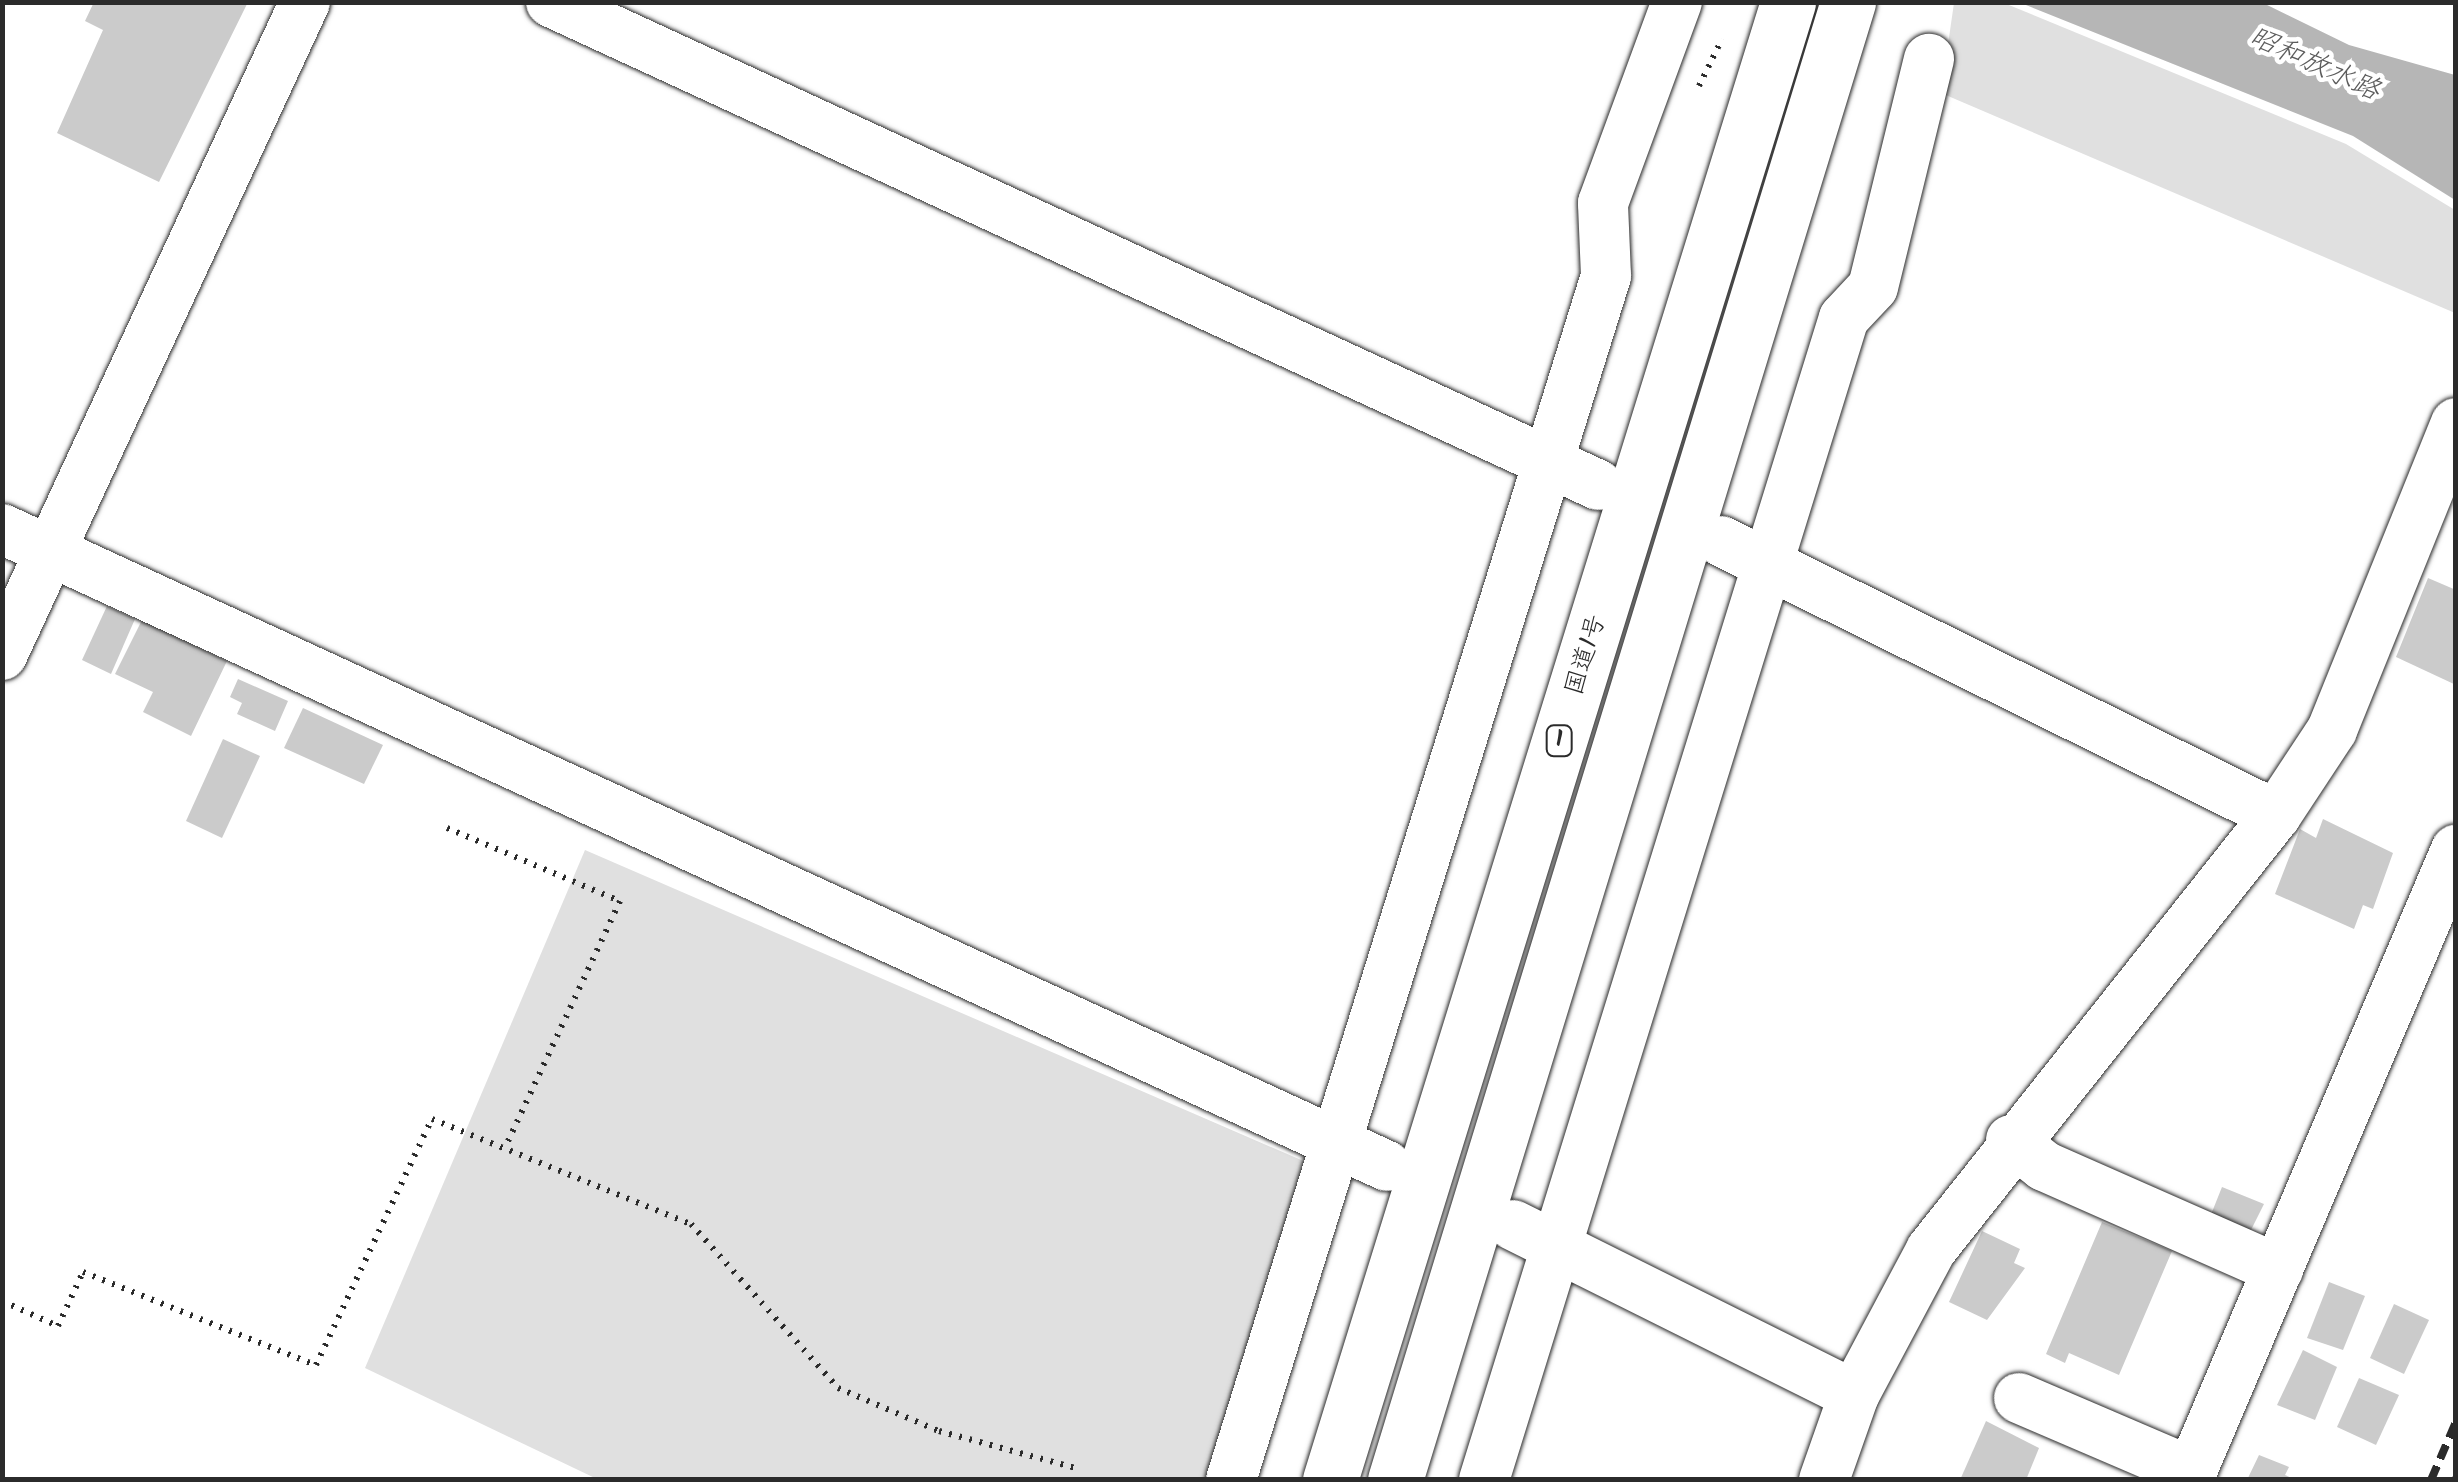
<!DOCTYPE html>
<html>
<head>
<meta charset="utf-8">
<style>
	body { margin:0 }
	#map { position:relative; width:2458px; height:1482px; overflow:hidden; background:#fff; font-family:Kalam,"Klee One",sans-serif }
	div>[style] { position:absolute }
	.green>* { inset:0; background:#e0e0e0 }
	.water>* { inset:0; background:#b6b6b6 }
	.building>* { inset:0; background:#cbcbcb }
	.path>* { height:6px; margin-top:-3px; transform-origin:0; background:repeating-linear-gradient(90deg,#2b2b2b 0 2.5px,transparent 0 10.5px) }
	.roads { filter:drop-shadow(0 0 2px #2b2b2b) drop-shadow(0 0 2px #2b2b2b) }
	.street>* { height:50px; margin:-25px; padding:0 25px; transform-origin:25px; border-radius:25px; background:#fff }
	.highway>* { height:55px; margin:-27.5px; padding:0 27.5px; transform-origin:27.5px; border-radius:27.5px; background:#fff }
	.rail>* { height:8px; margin-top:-4px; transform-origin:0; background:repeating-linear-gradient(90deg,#2b2b2b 0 15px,transparent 0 23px) }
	span { translate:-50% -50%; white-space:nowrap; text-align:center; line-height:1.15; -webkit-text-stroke:9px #fff; paint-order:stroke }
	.shield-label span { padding:2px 8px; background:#fff; border:2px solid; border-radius:8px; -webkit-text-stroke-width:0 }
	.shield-label { font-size:22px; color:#2b2b2b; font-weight:700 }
	.street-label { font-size:25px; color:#2b2b2b }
	.water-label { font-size:28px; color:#5c5c5c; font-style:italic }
	.frame { position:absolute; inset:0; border:5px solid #2b2b2b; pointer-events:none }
</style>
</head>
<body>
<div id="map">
	<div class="green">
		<i style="clip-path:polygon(1954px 3px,2004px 3px,2346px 144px,2455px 210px,2455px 313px,1941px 93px)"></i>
		<i style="clip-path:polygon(585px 850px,1308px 1163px,1213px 1479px,597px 1479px,365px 1368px)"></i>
	</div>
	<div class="water">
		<i style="clip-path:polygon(2021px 3px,2263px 3px,2349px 45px,2455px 75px,2455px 200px,2353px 136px)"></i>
	</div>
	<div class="building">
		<i style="clip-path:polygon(94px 2px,248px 2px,159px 182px,57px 133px,103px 30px,85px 21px)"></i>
		<i style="clip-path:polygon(2428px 578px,2456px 590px,2456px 685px,2396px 657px)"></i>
		<i style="clip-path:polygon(107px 606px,135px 619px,111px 674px,82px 660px)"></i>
		<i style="clip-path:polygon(142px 620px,227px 661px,191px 736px,143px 712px,153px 692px,115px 674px)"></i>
		<i style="clip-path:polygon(238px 679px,288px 701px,275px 731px,237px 714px,242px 703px,230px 697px)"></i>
		<i style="clip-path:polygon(303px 708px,383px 745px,364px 784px,284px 748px)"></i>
		<i style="clip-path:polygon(223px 739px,260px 756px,222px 838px,186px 821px)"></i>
		<i style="clip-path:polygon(2323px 819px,2393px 853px,2373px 909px,2363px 905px,2354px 929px,2275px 894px,2300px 829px,2316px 838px)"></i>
		<i style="clip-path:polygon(2222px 1187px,2264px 1204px,2250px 1232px,2210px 1217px)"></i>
		<i style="clip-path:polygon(2102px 1222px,2172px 1251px,2119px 1375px,2069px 1353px,2065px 1363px,2046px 1354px)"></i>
		<i style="clip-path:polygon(1982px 1231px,2020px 1249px,2014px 1263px,2025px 1268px,1987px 1320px,1949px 1302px)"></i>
		<i style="clip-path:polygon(2329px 1282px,2365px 1296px,2343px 1350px,2307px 1338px)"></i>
		<i style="clip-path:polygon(2394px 1304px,2429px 1320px,2404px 1374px,2370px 1358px)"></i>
		<i style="clip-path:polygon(2303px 1350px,2337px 1367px,2315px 1420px,2277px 1405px)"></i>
		<i style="clip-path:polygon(2359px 1378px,2399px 1395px,2376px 1445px,2337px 1427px)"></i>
		<i style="clip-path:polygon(1986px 1421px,2039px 1448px,2026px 1480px,1960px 1480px)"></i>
		<i style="clip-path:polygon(2259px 1455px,2289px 1467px,2285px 1475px,2296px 1480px,2247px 1480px)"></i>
	</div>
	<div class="path">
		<i style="left:1699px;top:86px;width:52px;rotate:-63.9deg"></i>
		<i style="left:447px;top:828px;width:188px;rotate:22.9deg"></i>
		<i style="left:620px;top:901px;width:272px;rotate:115deg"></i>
		<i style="left:2px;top:1301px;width:61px;rotate:24.1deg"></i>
		<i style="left:58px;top:1326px;width:60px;rotate:-65.2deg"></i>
		<i style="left:83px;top:1272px;width:251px;rotate:21.8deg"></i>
		<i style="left:316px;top:1365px;width:272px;rotate:-64.8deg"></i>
		<i style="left:432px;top:1119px;width:279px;rotate:22.1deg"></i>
		<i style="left:691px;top:1224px;width:220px;rotate:48.1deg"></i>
		<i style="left:838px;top:1388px;width:110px;rotate:23.1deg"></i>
		<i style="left:939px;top:1431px;width:141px;rotate:15.2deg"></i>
	</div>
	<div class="roads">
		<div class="street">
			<i style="left:551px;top:2px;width:1153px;rotate:24.76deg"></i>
			<i style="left:2px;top:529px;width:1524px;rotate:24.7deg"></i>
			<i style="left:1721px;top:541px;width:619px;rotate:26.28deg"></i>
			<i style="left:2px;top:655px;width:720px;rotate:-65.11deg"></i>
			<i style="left:2011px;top:1140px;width:42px;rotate:38.2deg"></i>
			<i style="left:2044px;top:1166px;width:256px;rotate:23.8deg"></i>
			<i style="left:1513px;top:1225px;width:381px;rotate:26.5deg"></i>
			<i style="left:2019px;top:1398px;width:188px;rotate:23.2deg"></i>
			<i style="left:1231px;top:1480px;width:1261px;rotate:-72.7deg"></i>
			<i style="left:1606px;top:276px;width:73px;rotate:-92.4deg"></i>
			<i style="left:1603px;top:203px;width:214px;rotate:-69.8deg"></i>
			<i style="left:1484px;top:1480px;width:1216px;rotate:-72.79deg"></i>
			<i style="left:1844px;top:318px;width:42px;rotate:-46.9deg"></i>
			<i style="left:1873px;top:287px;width:235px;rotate:-76.2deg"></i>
			<i style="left:1824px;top:1480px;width:90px;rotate:-70.6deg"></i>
			<i style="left:1854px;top:1395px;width:164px;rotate:-62deg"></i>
			<i style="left:1931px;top:1250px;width:555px;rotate:-51.58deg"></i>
			<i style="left:2276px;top:815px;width:102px;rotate:-56.6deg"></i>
			<i style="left:2332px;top:730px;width:331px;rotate:-68deg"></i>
			<i style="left:2188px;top:1480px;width:685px;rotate:-66.96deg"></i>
		</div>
		<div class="highway">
			<i style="left:1330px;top:1480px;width:1547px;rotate:-72.78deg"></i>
			<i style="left:1395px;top:1480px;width:1546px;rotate:-72.96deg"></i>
		</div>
	</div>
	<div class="rail">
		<i style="left:2431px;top:1480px;width:63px;rotate:-66.7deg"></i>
		<i style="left:2455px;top:1480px;width:2px;rotate:-63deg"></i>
	</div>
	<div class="shield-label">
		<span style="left:1559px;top:741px">1</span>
	</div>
	<div class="street-label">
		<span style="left:1586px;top:655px;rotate:-73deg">国道1号</span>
	</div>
	<div class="water-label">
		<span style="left:2314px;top:65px;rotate:24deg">昭和放水路</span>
	</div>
	<div class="frame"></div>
</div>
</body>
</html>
